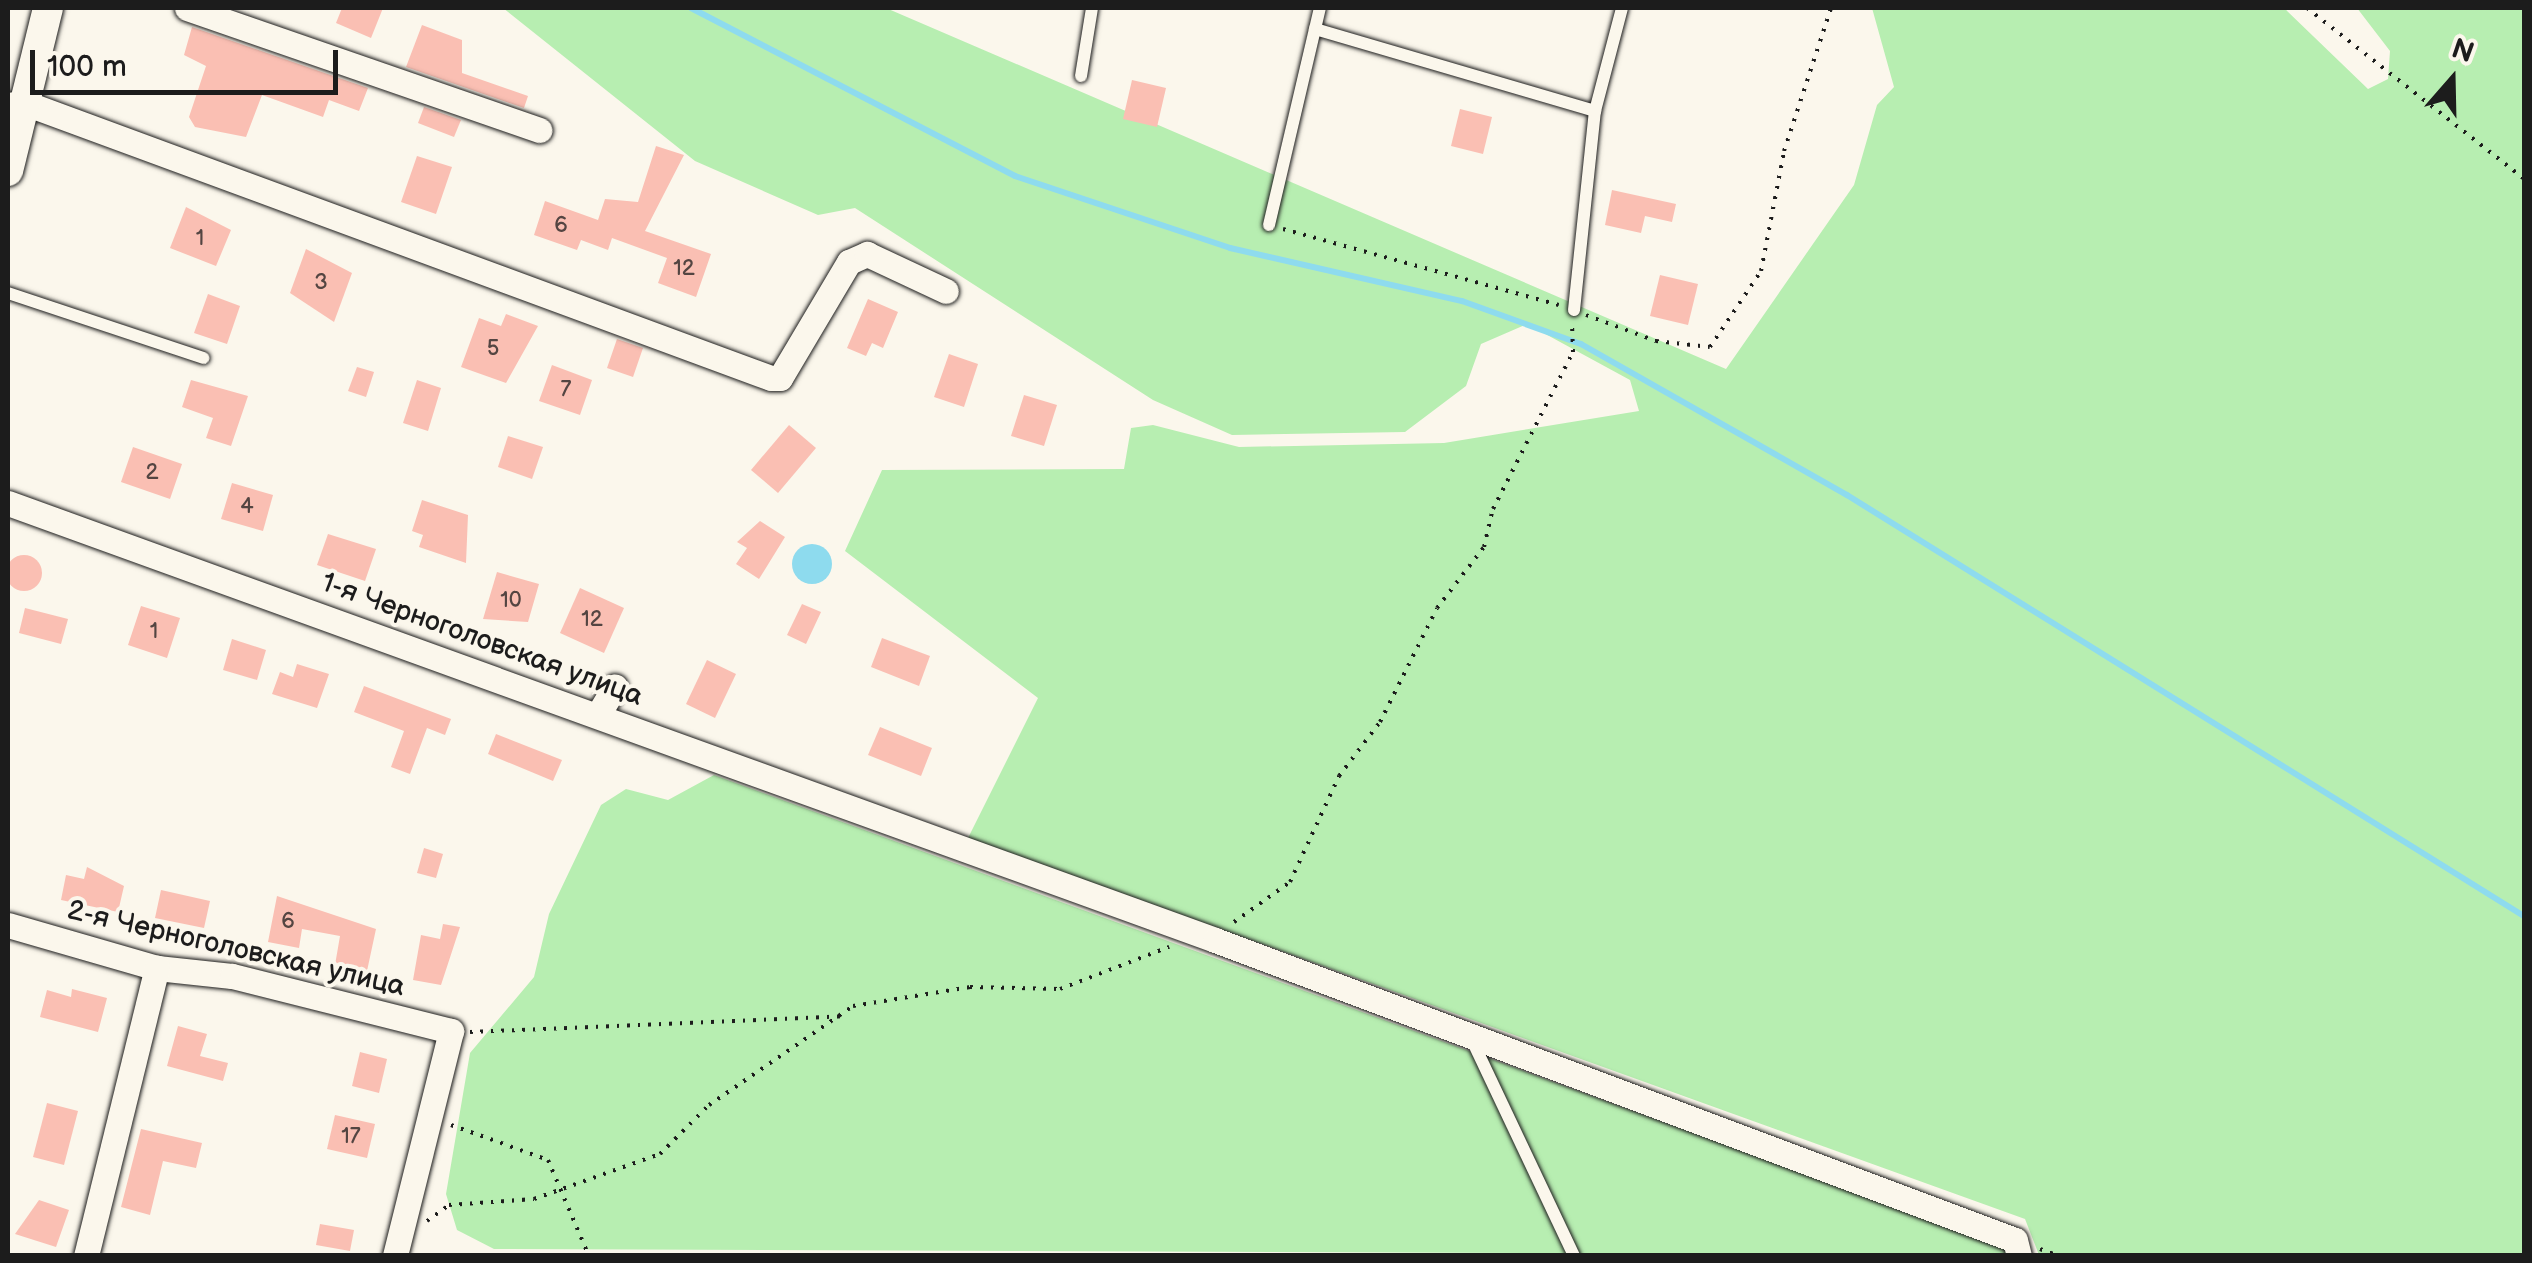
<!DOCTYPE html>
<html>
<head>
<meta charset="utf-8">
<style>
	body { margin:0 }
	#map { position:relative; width:2532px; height:1263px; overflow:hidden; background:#fbf7ec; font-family:"Balsamiq Sans",sans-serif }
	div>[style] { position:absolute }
	.green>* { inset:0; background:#b7eeb1 }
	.water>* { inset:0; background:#8edbee }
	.round { border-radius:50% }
	.stream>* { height:6px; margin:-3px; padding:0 3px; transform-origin:3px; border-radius:3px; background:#8edbee }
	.building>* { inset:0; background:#fabfb3 }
	.path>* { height:4px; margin-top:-2px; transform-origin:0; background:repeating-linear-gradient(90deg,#1c1c1c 0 2.5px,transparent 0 10.5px) }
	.roads { filter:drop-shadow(0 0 2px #1c1c1c) drop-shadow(0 0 2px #1c1c1c) }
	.service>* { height:12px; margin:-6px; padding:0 6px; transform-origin:6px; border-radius:6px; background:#fbf7ec }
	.minor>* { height:25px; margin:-12.5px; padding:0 12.5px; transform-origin:12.5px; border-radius:12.5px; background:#fbf7ec }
	.tertiary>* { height:30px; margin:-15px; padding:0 15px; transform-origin:15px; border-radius:15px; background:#fbf7ec }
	span { translate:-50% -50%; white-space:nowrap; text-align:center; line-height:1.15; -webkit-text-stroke:8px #fbf7ec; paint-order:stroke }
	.number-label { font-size:22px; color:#544542 }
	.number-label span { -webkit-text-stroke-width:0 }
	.street-label { font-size:28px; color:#1c1c1c }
	.frame { position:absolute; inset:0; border:10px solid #1c1c1c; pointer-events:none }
	.north { position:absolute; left:2402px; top:30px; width:100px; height:100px; -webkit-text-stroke:8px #fbf7ec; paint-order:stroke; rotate:20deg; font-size:28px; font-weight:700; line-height:40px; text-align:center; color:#1c1c1c }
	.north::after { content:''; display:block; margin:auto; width:35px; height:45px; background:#1c1c1c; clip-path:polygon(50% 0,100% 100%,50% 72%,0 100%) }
	.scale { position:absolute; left:30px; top:50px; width:308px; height:45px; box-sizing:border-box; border:5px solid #1c1c1c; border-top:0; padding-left:12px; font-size:30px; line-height:35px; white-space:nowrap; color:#1c1c1c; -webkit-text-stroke:8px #fbf7ec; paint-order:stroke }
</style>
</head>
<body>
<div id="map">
	<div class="green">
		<i style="clip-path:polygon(503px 8px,886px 8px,1726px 369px,1854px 185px,1877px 105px,1894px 87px,1872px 8px,2284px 8px,2368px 89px,2388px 79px,2390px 51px,2357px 8px,2524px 8px,2524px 1255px,2039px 1255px,2025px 1219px,968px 838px,1038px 698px,845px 551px,882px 470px,1124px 469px,1131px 428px,1153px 425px,1239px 447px,1444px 443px,1639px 411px,1630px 380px,1527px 324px,1481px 344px,1466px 386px,1405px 432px,1232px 435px,1153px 400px,855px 208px,818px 215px,695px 161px)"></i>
		<i style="clip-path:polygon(714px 775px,2005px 1247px,2007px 1255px,494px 1249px,457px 1230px,446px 1194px,470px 1053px,534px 977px,549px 914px,601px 805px,626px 789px,668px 800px)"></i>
	</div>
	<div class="water">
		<i class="round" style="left:792px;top:544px;width:40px;height:40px"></i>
	</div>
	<div class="stream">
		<i style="left:691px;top:8px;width:365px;rotate:27.4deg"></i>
		<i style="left:1015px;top:176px;width:227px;rotate:18.5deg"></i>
		<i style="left:1230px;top:248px;width:238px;rotate:12.9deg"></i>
		<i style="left:1462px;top:301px;width:127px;rotate:19.9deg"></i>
		<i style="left:1581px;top:344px;width:306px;rotate:29.6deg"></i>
		<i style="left:1847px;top:495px;width:797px;rotate:31.88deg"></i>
	</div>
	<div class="building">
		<i style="clip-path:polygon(342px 8px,383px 8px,371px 38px,336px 23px)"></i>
		<i style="clip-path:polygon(422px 25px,462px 40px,462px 73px,528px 96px,524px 108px,406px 67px)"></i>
		<i style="clip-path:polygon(192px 27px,368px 88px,359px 111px,329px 100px,323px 117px,262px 95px,246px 137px,195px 127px,189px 117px,206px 66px,184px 55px)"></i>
		<i style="clip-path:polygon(1132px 80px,1166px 88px,1157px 127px,1123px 119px)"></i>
		<i style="clip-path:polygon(424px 107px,461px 120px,454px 137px,418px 123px)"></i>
		<i style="clip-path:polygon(1460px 109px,1492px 117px,1483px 154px,1451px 146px)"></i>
		<i style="clip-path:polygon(656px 146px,684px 155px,645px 231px,711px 254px,696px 297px,658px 283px,667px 258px,612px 238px,608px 250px,581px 240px,577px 250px,534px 235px,545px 201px,598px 220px,605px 199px,638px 202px)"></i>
		<i style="clip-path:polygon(417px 156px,452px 167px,436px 214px,401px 202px)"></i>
		<i style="clip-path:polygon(1612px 190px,1676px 204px,1672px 222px,1645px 216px,1641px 233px,1605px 225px)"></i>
		<i style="clip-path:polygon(186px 207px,231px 230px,216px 266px,170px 248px)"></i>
		<i style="clip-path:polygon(306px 249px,352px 273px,334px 322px,290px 293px)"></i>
		<i style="clip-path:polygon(1660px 275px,1698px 284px,1688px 325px,1650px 316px)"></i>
		<i style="clip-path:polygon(208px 294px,240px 306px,227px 344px,194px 333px)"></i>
		<i style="clip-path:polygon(868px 299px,898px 312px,883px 348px,872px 343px,866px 356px,847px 348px)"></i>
		<i style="clip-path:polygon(506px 314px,538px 326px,506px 383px,461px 367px,479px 318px,501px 326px)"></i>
		<i style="clip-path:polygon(617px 339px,643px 348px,633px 377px,607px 368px)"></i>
		<i style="clip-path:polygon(949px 354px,978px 364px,964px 407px,934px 397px)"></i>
		<i style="clip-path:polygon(552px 365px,592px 380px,580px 415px,539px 401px)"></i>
		<i style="clip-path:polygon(357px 367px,374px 372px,366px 397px,348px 391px)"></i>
		<i style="clip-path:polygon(191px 380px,248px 396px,231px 446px,206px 438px,213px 418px,182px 407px)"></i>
		<i style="clip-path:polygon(417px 380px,441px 388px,428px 431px,403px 423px)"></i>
		<i style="clip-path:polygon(1024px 395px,1057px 405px,1044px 446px,1011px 436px)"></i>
		<i style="clip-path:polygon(789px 425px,816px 448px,778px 493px,751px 470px)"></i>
		<i style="clip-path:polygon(508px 436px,543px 447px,532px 479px,498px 467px)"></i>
		<i style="clip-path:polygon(133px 447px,182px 464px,170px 499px,121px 482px)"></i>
		<i style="clip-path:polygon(232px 483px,273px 495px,263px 531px,221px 519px)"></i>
		<i style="clip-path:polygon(422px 500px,468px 515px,466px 563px,419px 547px,423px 535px,412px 531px)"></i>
		<i style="clip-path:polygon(760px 521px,785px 537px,759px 579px,736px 564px,747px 548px,737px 542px)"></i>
		<i style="clip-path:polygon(328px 534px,376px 549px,365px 581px,317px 565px)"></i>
		<i class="round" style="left:6px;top:555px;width:36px;height:36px"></i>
		<i style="clip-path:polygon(497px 572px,539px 584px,528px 622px,483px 619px)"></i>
		<i style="clip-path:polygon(580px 588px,624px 608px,604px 653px,560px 633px)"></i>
		<i style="clip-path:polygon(802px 604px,821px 612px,806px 644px,787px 635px)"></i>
		<i style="clip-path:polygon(141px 606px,180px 618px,167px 658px,128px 645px)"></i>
		<i style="clip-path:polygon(25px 608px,68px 619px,61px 644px,19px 633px)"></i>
		<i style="clip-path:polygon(882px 638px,930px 656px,919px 686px,871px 667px)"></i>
		<i style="clip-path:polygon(232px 639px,266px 650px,257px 680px,223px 670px)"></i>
		<i style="clip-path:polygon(707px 660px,736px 674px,715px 718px,686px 704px)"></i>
		<i style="clip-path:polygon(297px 664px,329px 674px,317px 708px,272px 694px,280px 672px,293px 677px)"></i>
		<i style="clip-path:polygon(364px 686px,451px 719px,445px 735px,427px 728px,410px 774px,391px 767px,404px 731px,354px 712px)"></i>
		<i style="clip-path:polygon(880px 727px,932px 748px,921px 776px,868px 755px)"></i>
		<i style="clip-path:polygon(496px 734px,562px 760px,553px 781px,488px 754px)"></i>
		<i style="clip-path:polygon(424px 848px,443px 854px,436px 878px,417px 873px)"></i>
		<i style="clip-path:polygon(87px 867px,124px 886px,118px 912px,61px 900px,66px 875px,84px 879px)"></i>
		<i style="clip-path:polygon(161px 890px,210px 901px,204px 928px,155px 918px)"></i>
		<i style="clip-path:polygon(277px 896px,376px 929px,367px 971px,335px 965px,340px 936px,302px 929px,299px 948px,268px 942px)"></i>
		<i style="clip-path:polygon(443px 924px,460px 927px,441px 985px,413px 980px,421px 935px,440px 939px)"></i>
		<i style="clip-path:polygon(72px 989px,107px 998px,98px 1032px,40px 1017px,47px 990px,71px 997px)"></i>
		<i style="clip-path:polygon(178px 1026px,207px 1034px,200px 1056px,228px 1063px,223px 1081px,167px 1066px)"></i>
		<i style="clip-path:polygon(360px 1052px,387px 1059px,379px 1093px,352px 1086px)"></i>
		<i style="clip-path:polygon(47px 1103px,78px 1111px,64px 1165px,33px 1157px)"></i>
		<i style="clip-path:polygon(335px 1115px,375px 1124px,367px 1158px,327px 1149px)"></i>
		<i style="clip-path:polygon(141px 1129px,202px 1143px,196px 1168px,163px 1161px,150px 1215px,121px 1207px)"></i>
		<i style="clip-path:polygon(39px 1200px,69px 1210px,56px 1247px,15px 1234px)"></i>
		<i style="clip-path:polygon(320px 1224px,354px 1230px,350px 1251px,316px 1245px)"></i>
	</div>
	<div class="path">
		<i style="left:2307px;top:8px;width:276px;rotate:38.2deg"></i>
		<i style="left:1283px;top:229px;width:286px;rotate:15.4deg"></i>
		<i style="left:1586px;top:315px;width:75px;rotate:20.4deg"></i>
		<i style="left:1656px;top:341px;width:54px;rotate:6.3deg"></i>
		<i style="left:1710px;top:347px;width:92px;rotate:-56.1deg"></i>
		<i style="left:1761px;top:271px;width:122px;rotate:-79.1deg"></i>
		<i style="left:1784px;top:151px;width:151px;rotate:-71.8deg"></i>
		<i style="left:1234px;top:922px;width:69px;rotate:-35.5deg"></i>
		<i style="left:1290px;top:882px;width:117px;rotate:-65.2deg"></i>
		<i style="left:1339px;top:776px;width:68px;rotate:-52.8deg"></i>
		<i style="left:1380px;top:722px;width:127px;rotate:-63.4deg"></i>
		<i style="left:1437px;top:608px;width:77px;rotate:-52.4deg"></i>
		<i style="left:1484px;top:547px;width:39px;rotate:-77deg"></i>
		<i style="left:1493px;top:509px;width:176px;rotate:-63deg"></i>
		<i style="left:1573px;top:352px;width:28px;rotate:-92deg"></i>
		<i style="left:470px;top:1032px;width:374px;rotate:-2.4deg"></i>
		<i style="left:451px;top:1125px;width:103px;rotate:19.8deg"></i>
		<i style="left:548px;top:1160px;width:104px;rotate:66.9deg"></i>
		<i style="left:427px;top:1221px;width:27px;rotate:-36deg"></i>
		<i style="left:449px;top:1205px;width:85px;rotate:-4deg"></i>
		<i style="left:534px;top:1199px;width:134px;rotate:-19.7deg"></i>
		<i style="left:660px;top:1154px;width:69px;rotate:-45deg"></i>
		<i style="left:709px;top:1105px;width:175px;rotate:-34.5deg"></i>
		<i style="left:853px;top:1006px;width:119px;rotate:-9.2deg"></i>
		<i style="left:970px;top:987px;width:90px;rotate:1.3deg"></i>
		<i style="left:1060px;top:989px;width:117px;rotate:-21.1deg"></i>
		<i style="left:2040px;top:1249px;width:20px;rotate:20deg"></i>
	</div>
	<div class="roads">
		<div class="service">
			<i style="left:1315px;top:29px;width:292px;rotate:16.3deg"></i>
			<i style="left:1081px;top:76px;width:69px;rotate:-80.8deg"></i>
			<i style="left:1269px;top:225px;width:223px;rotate:-76.8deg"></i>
			<i style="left:8px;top:293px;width:206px;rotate:18.4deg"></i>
			<i style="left:1574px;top:310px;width:200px;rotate:-84deg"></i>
			<i style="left:1595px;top:111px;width:106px;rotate:-75.3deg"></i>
			<i style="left:1472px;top:1040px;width:239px;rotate:64.7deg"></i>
		</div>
		<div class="minor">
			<i style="left:187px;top:8px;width:373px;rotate:19.1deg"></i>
			<i style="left:8px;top:105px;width:17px;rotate:-7deg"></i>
			<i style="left:25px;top:103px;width:795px;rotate:20.24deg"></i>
			<i style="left:771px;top:378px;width:9px"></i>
			<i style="left:780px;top:378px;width:135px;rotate:-59.3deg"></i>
			<i style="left:849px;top:262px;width:20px;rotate:-24deg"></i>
			<i style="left:867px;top:254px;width:87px;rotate:25.1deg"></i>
			<i style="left:8px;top:503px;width:1284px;rotate:19.9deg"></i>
			<i style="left:1215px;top:940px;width:854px;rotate:20.56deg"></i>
			<i style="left:2015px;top:1240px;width:16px;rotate:76deg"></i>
			<i style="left:599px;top:713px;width:31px;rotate:-59deg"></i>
			<i style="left:8px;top:925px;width:155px;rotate:16.1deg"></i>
			<i style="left:157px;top:968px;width:75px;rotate:6.1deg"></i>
			<i style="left:232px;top:976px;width:226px;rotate:14.1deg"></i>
			<i style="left:451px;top:1031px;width:232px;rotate:104deg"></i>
			<i style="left:86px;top:1256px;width:297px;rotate:-76.2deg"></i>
		</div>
		<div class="tertiary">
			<i style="left:8px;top:171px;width:168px;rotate:-76.2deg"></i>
		</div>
	</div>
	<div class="number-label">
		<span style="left:561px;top:226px">6</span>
		<span style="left:200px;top:239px">1</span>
		<span style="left:684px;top:269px">12</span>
		<span style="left:321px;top:283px">3</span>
		<span style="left:493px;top:349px">5</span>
		<span style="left:566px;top:390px">7</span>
		<span style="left:152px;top:473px">2</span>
		<span style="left:247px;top:507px">4</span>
		<span style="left:511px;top:601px">10</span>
		<span style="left:592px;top:620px">12</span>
		<span style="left:154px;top:632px">1</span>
		<span style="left:288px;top:922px">6</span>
		<span style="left:351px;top:1137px">17</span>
	</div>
	<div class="street-label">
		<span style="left:482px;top:640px;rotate:20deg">1-я Черноголовская улица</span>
		<span style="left:236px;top:949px;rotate:13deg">2-я Черноголовская улица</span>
	</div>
	<div class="frame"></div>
	<div class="north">N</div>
	<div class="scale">100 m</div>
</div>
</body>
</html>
